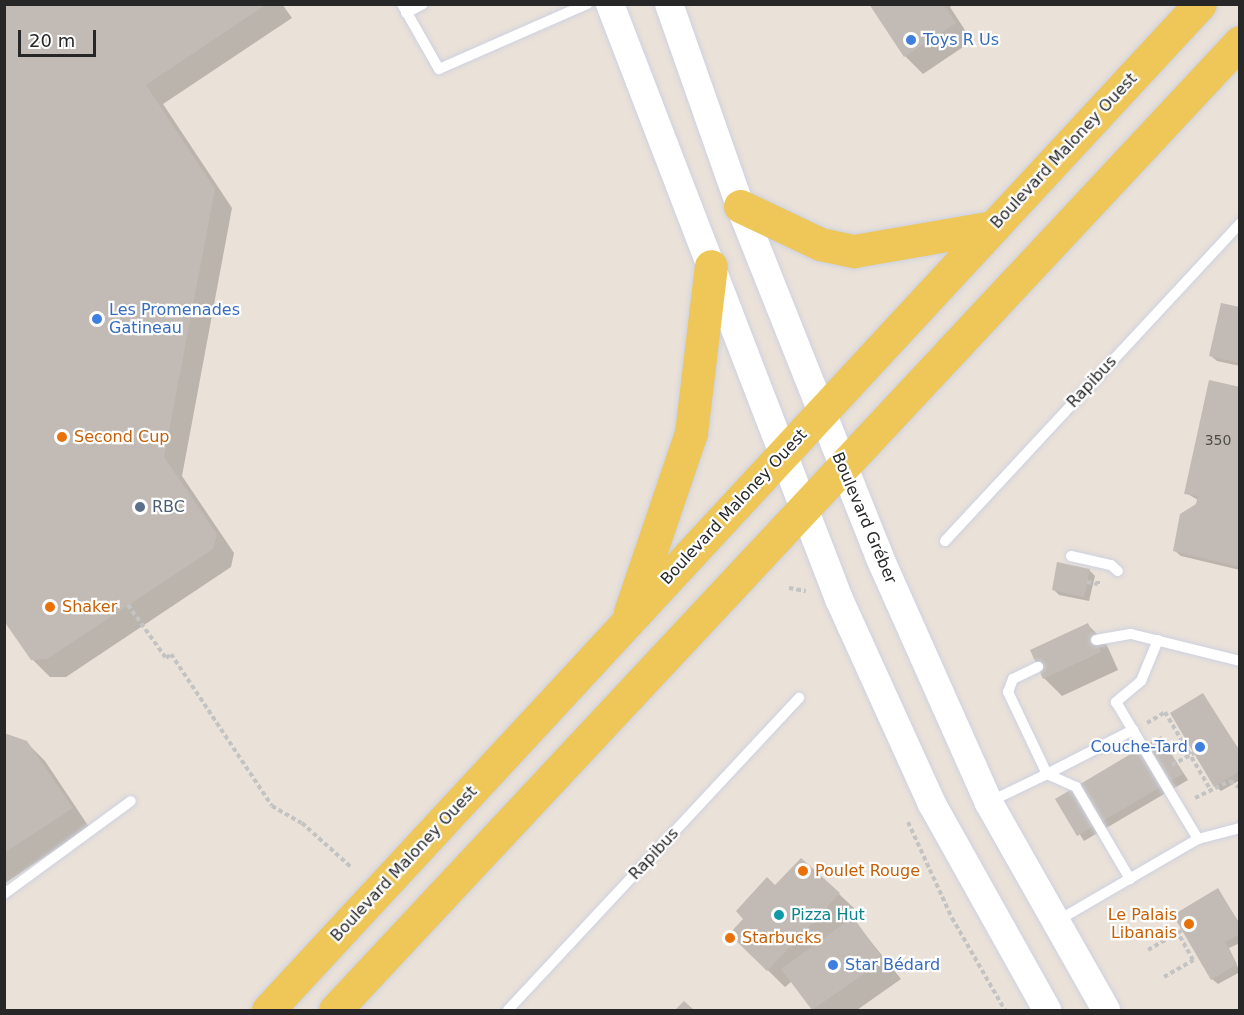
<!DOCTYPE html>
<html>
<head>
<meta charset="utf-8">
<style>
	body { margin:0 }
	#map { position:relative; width:1244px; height:1015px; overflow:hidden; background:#eae1d8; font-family:"DejaVu Sans",sans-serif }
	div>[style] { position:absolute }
	.shadow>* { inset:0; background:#0003 }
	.building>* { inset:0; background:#c2bbb5 }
	.path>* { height:4px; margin-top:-2px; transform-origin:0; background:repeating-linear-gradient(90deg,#c3c3c3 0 4.5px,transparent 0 7.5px) }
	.roads { filter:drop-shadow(0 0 2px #cdd1e0) drop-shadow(0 0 2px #cdd1e0) }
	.lane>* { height:10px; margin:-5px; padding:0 5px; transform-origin:5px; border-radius:5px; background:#fff }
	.secondary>* { height:28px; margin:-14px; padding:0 14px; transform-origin:14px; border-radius:14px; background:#fff }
	.primary>* { height:33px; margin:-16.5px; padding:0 16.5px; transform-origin:16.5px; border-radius:16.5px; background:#eec758 }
	.dots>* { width:16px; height:16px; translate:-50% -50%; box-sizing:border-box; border:3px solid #fff; border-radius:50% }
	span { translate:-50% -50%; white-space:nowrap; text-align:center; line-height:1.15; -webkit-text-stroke:4.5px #fff; paint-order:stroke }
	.number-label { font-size:14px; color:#4e4c4a }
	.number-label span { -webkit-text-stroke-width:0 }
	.shop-label { font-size:16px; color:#366cbe }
	.left { translate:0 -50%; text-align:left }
	.right { translate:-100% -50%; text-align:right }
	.street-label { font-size:16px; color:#272727 }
	.food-label { font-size:16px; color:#c56008 }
	.service-label { font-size:16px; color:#4e5e75 }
	.culture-label { font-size:16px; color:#0d838f }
	.frame { position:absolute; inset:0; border:6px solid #272727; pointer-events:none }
	.scale { position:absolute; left:18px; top:30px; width:78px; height:27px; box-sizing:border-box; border:3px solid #272727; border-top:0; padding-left:8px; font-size:18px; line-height:21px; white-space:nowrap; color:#272727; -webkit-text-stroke:4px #fff; paint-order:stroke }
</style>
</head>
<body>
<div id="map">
	<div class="shadow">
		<i style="clip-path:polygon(4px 4px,282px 4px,292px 18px,163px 104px,232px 208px,182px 476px,234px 553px,231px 567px,66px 677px,50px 677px,32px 659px)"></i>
		<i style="clip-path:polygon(870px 4px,954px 4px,950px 7px,972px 41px,923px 74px,905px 56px)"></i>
		<i style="clip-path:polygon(1240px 309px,1240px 366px,1217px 361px,1211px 356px)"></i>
		<i style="clip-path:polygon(1240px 389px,1240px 570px,1181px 556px,1175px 551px,1198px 500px,1186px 493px)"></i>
		<i style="clip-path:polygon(1089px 570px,1095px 576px,1089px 601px,1059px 595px,1053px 589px)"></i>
		<i style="clip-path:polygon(1088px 625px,1106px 643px,1118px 670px,1062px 696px,1044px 678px)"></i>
		<i style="clip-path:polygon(1203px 695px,1240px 751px,1240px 780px,1221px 791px,1215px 786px)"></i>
		<i style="clip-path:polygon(4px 735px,27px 743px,45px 761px,89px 827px,4px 884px)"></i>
		<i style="clip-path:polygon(1161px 738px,1188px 780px,1084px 841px,1058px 800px)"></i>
		<i style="clip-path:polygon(775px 888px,839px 894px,857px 911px,851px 917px,901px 979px,857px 1010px,813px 1010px,792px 981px,785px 987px,731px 934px)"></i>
		<i style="clip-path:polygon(1218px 890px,1240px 924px,1240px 943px,1229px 948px,1240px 972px,1218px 984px,1212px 979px)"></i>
	</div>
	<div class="building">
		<i style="clip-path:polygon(4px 4px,267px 4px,146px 85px,215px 189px,164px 457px,217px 534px,213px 549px,47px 659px,31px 660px,4px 621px)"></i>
		<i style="clip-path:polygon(869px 4px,943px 4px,956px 23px,904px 57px)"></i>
		<i style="clip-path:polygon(1221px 303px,1240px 307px,1240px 363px,1209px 356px)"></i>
		<i style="clip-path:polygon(1209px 380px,1240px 387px,1240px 567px,1173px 551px,1180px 514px,1196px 504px,1198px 496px,1184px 494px)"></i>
		<i style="clip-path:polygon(1057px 562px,1090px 569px,1084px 597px,1052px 590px)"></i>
		<i style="clip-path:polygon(1088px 623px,1101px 652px,1043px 679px,1030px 650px)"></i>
		<i style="clip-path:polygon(1203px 693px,1240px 752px,1240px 771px,1214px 787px,1170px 713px)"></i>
		<i style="clip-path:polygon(4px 733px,27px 741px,73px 808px,4px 853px)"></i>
		<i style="clip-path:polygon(1161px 736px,1183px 774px,1077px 836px,1055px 799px)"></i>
		<i style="clip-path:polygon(801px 858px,840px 893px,767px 971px,729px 934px,743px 919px,736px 911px,767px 877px,775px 885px)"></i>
		<i style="clip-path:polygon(1218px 888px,1240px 925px,1240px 934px,1225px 942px,1237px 964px,1211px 980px,1173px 915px)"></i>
		<i style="clip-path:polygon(853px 917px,884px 960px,812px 1010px,781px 969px)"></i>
		<i style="clip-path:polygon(684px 1001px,694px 1010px,675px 1010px)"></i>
	</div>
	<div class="path">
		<i style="left:1087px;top:582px;width:11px;rotate:10deg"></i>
		<i style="left:1098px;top:584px;width:3px;rotate:-90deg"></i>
		<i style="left:789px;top:588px;width:17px;rotate:10deg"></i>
		<i style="left:128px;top:605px;width:65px;rotate:54.4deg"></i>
		<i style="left:166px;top:658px;width:6px;rotate:-39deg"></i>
		<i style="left:171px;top:654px;width:182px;rotate:56.4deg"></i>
		<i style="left:272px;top:806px;width:34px;rotate:30deg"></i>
		<i style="left:302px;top:823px;width:67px;rotate:42deg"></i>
		<i style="left:1147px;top:723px;width:21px;rotate:-31deg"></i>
		<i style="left:1165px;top:712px;width:89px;rotate:59.7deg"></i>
		<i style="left:1172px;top:765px;width:25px;rotate:-29deg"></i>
		<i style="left:1195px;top:798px;width:39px;rotate:-26deg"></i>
		<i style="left:1230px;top:781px;width:12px;rotate:35deg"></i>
		<i style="left:908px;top:822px;width:106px;rotate:65.4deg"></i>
		<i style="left:952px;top:918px;width:106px;rotate:60.1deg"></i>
		<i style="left:1148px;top:950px;width:34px;rotate:-30deg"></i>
		<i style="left:1164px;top:977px;width:34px;rotate:-30deg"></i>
		<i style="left:1193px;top:960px;width:31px;rotate:-119deg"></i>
		<i style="left:1178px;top:933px;width:5px;rotate:-37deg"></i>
	</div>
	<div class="roads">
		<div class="lane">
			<i style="left:402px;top:4px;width:75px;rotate:60.4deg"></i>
			<i style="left:439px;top:69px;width:162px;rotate:-23.7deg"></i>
			<i style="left:406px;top:13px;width:19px;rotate:-28deg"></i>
			<i style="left:945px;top:541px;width:434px;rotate:-47.1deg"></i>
			<i style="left:1071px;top:556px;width:41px;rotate:12.7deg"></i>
			<i style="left:1111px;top:565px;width:9px;rotate:41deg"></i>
			<i style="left:1096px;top:640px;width:36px;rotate:-10deg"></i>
			<i style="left:1131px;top:634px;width:112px;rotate:13.9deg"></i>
			<i style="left:1158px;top:640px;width:44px;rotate:112.5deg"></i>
			<i style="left:1141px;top:681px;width:33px;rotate:140deg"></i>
			<i style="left:1116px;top:702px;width:160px;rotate:59.1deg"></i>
			<i style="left:1047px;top:774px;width:32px;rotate:24deg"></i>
			<i style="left:1076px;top:787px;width:107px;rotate:59.6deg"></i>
			<i style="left:1047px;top:774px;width:97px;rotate:-27.1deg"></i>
			<i style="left:989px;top:802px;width:64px;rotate:-25.8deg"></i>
			<i style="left:1047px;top:774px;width:91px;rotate:-115.4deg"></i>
			<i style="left:1008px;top:692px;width:14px;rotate:-69deg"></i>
			<i style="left:1013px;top:679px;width:28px;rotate:-26deg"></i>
			<i style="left:4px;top:894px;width:157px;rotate:-36.2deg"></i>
			<i style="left:1057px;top:921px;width:163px;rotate:-30.2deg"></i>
			<i style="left:1198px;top:839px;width:43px;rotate:-14.7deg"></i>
			<i style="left:508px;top:1010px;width:427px;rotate:-47deg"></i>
		</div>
		<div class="secondary">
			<i style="left:610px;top:4px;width:638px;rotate:68.95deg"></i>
			<i style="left:839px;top:599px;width:225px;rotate:65.6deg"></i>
			<i style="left:932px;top:804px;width:236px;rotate:60.8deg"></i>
			<i style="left:669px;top:4px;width:214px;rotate:70.6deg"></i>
			<i style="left:740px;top:206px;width:377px;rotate:68.3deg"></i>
			<i style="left:879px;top:556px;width:270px;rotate:66deg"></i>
			<i style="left:989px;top:803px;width:238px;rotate:60.5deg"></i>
		</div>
		<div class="primary">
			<i style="left:740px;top:206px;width:89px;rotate:25.4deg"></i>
			<i style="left:820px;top:244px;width:35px;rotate:12deg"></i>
			<i style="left:854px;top:251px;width:141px;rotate:-9.8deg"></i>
			<i style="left:630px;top:612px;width:189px;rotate:-71.2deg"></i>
			<i style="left:691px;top:433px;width:168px;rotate:-83.2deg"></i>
			<i style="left:268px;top:1010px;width:1371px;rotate:-47.19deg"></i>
			<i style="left:335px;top:1010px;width:1325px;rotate:-46.93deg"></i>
		</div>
	</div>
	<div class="dots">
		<i style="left:911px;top:40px;background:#3f7fe0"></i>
		<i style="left:97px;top:319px;background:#3f7fe0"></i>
		<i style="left:62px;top:437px;background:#e8710a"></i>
		<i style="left:140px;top:507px;background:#5c6f8a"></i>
		<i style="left:50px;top:607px;background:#e8710a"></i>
		<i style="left:1200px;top:747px;background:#3f7fe0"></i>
		<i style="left:803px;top:871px;background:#e8710a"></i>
		<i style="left:779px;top:915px;background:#0f9aa8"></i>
		<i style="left:1189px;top:924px;background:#e8710a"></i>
		<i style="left:730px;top:938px;background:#e8710a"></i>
		<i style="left:833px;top:965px;background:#3f7fe0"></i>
	</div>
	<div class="number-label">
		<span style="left:1218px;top:440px">350</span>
	</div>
	<div class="shop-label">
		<span class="left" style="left:923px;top:40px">Toys R Us</span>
		<span class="left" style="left:109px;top:319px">Les Promenades<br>Gatineau</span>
		<span class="right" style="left:1188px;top:747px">Couche-Tard</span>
		<span class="left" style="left:845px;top:965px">Star Bédard</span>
	</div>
	<div class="street-label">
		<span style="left:1064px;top:151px;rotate:-47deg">Boulevard Maloney Ouest</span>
		<span style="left:1092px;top:382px;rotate:-47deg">Rapibus</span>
		<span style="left:734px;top:507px;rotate:-47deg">Boulevard Maloney Ouest</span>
		<span style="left:864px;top:518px;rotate:67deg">Boulevard Gréber</span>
		<span style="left:654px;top:854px;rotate:-47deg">Rapibus</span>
		<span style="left:404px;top:864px;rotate:-47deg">Boulevard Maloney Ouest</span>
	</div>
	<div class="food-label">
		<span class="left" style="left:74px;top:437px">Second Cup</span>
		<span class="left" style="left:62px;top:607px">Shaker</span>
		<span class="left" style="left:815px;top:871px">Poulet Rouge</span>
		<span class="right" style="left:1177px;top:924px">Le Palais<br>Libanais</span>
		<span class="left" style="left:742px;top:938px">Starbucks</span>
	</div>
	<div class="service-label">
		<span class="left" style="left:152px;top:507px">RBC</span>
	</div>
	<div class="culture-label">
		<span class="left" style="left:791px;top:915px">Pizza Hut</span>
	</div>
	<div class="frame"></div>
	<div class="scale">20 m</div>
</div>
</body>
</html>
